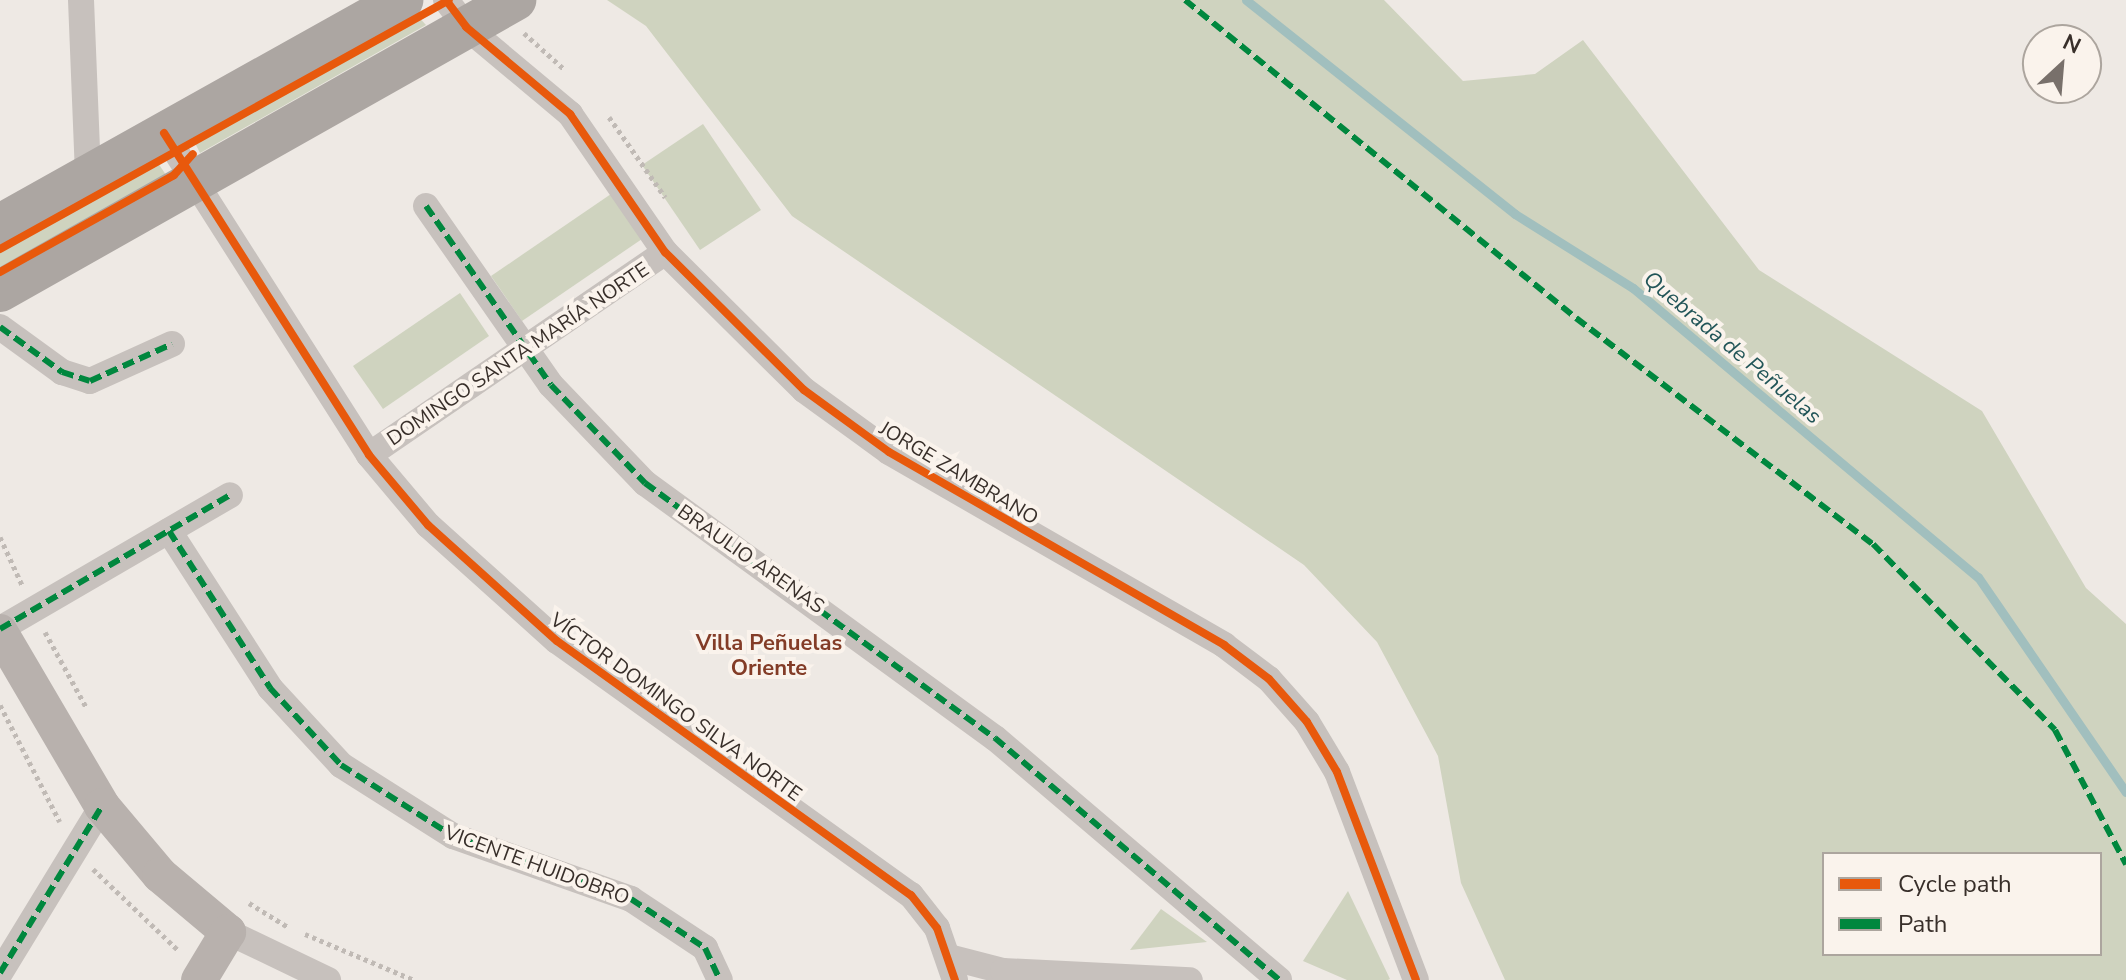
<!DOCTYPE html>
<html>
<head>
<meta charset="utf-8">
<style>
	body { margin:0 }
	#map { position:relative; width:2126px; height:980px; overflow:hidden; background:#eee9e4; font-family:"Nunito Sans",sans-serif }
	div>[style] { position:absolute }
	.green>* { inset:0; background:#cfd3bf }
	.stream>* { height:9px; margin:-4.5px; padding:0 4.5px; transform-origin:4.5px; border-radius:4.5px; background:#a1bfbe }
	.path>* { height:5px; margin-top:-2.5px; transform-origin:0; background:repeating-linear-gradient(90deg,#c0bab5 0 4px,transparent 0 8px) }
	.street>* { height:26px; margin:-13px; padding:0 13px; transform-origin:13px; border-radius:13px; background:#c7c1bd }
	.secondary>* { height:36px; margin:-18px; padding:0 18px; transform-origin:18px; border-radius:18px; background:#b8b1ad }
	.primary>* { height:42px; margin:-21px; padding:0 21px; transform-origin:21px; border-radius:21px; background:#aca6a2 }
	.quiet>* { height:6px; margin-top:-3px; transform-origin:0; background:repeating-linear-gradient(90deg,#00873e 0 12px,transparent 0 18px) }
	.cycleway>* { height:8px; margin:-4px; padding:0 4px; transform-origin:4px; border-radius:4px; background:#e8590c }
	span { translate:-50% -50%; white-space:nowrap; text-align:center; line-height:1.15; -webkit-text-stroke:8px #faf3ec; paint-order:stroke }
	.street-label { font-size:20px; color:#382f2a }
	.water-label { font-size:22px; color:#225558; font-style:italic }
	.neighbourhood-label { font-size:22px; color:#833c27; font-weight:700 }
	.legend { position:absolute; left:1822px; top:852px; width:280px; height:104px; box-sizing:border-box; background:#faf3ec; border:2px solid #aca59e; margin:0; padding:10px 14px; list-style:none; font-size:24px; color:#382f2a }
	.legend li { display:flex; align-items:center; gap:16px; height:40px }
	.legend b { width:40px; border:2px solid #aca59e }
	.north { position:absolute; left:2022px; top:24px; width:80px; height:80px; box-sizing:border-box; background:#faf3ec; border:2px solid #aca59e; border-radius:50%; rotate:26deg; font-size:22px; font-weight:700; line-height:32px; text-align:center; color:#382f2a }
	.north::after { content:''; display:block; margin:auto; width:28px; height:36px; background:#78706b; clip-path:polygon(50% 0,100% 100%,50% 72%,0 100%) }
</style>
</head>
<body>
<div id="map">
	<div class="green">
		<i style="clip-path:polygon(evenodd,607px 0,1384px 0,1463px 81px,1535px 74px,1583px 40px,1759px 270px,1982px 411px,2086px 588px,2126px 624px,2126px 980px,1505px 980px,1461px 883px,1438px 756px,1377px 642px,1304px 565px,792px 216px,646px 26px,607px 0,1824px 854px,2100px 854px,2100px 954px,1824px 954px,1824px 854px)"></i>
		<i style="clip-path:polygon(414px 12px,426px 25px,200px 153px,193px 139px)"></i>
		<i style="clip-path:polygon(703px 124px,761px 210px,700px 250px,642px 165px)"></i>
		<i style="clip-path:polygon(156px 160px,166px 175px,0 271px,0 250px)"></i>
		<i style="clip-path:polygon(611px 194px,642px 239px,522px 321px,491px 276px)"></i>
		<i style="clip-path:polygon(460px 293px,489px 336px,383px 409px,353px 366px)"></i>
		<i style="clip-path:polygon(1348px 891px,1390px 979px,1388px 980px,1347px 980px,1303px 961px)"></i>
		<i style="clip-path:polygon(1161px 909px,1207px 942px,1130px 950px)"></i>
	</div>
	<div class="stream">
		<i style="left:1246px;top:0;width:344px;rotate:38.5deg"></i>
		<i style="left:1515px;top:214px;width:139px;rotate:32.1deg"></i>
		<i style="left:1633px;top:288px;width:450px;rotate:40deg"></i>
		<i style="left:1978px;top:577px;width:261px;rotate:55.5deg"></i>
	</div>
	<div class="path">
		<i style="left:524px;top:33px;width:54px;rotate:42deg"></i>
		<i style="left:609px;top:117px;width:98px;rotate:55deg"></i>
		<i style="left:0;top:537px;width:55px;rotate:65.3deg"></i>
		<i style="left:45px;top:632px;width:85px;rotate:61.3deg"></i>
		<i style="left:0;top:705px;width:131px;rotate:62.9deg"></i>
		<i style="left:93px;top:869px;width:117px;rotate:43.6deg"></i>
		<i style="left:249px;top:903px;width:46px;rotate:31.6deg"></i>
		<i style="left:305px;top:934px;width:118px;rotate:22.9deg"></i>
	</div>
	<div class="street">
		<i style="left:81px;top:0;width:176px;rotate:87.7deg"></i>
		<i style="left:446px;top:0;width:34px;rotate:53deg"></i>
		<i style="left:466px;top:27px;width:136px;rotate:39.9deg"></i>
		<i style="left:570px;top:114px;width:168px;rotate:55.5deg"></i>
		<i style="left:665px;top:252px;width:196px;rotate:44.8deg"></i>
		<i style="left:804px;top:390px;width:105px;rotate:36.1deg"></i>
		<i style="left:889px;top:452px;width:387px;rotate:29.9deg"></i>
		<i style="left:1224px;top:645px;width:56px;rotate:37.1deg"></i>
		<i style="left:1269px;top:679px;width:57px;rotate:48.5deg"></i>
		<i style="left:1307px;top:722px;width:58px;rotate:59deg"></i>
		<i style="left:1337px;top:772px;width:222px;rotate:69.2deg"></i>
		<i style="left:164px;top:133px;width:382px;rotate:57.5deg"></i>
		<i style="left:369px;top:455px;width:92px;rotate:49.9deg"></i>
		<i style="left:428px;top:525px;width:173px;rotate:42deg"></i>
		<i style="left:557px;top:641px;width:436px;rotate:35.7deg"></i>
		<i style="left:911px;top:895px;width:42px;rotate:51.8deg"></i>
		<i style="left:937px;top:928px;width:55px;rotate:70.9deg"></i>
		<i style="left:426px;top:206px;width:218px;rotate:55.1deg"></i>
		<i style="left:551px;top:385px;width:136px;rotate:46.2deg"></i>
		<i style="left:645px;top:483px;width:433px;rotate:36.1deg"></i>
		<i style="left:995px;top:738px;width:373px;rotate:40.4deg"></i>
		<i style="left:0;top:327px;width:77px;rotate:36deg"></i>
		<i style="left:62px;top:372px;width:29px;rotate:18deg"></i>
		<i style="left:90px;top:381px;width:90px;rotate:-24.3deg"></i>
		<i style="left:369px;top:455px;width:359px;rotate:-34.4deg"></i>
		<i style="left:169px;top:531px;width:187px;rotate:57.2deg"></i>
		<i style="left:270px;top:688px;width:105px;rotate:47.3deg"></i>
		<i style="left:341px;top:765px;width:133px;rotate:32.4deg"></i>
		<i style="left:453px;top:836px;width:189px;rotate:19.5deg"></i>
		<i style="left:631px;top:899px;width:89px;rotate:33.5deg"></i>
		<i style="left:705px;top:948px;width:35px;rotate:65deg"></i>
		<i style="left:0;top:629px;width:266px;rotate:-30.2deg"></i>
		<i style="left:228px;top:932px;width:111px;rotate:25.6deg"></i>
		<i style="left:949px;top:957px;width:56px;rotate:14.5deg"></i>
		<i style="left:1003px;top:971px;width:187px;rotate:2.8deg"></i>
		<i style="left:0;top:973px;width:196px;rotate:-58.6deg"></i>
	</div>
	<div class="secondary">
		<i style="left:0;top:632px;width:202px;rotate:59.6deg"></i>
		<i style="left:102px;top:806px;width:90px;rotate:50deg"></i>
		<i style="left:160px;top:875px;width:89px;rotate:40deg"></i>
		<i style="left:228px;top:932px;width:56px;rotate:121.1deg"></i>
	</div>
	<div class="primary">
		<i style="left:0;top:225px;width:461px;rotate:-29.2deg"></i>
		<i style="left:0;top:291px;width:592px;rotate:-29.47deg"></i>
	</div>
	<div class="quiet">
		<i style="left:1185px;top:0;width:504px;rotate:39.12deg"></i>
		<i style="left:1576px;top:318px;width:373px;rotate:37.3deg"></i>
		<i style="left:1873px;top:544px;width:260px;rotate:45.6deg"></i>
		<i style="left:2055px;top:730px;width:152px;rotate:62.1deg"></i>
		<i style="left:426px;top:206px;width:218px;rotate:55.1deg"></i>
		<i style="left:551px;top:385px;width:136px;rotate:46.2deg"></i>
		<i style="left:645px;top:483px;width:433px;rotate:36.1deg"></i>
		<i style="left:995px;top:738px;width:373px;rotate:40.4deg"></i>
		<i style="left:0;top:327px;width:77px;rotate:36deg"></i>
		<i style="left:62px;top:372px;width:29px;rotate:18deg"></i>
		<i style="left:90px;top:381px;width:90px;rotate:-24.3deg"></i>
		<i style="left:169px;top:531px;width:187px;rotate:57.2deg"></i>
		<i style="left:270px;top:688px;width:105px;rotate:47.3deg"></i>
		<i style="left:341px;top:765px;width:133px;rotate:32.4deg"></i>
		<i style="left:453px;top:836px;width:189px;rotate:19.5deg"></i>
		<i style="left:631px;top:899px;width:89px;rotate:33.5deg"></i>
		<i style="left:705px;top:948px;width:35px;rotate:65deg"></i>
		<i style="left:0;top:629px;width:266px;rotate:-30.2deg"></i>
		<i style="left:0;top:973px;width:196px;rotate:-58.6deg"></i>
	</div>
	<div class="cycleway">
		<i style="left:446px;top:0;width:34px;rotate:53deg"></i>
		<i style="left:466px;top:27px;width:136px;rotate:39.9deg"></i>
		<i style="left:570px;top:114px;width:168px;rotate:55.5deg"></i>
		<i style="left:665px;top:252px;width:196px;rotate:44.8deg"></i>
		<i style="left:804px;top:390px;width:105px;rotate:36.1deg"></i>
		<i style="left:889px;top:452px;width:387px;rotate:29.9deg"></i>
		<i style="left:1224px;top:645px;width:56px;rotate:37.1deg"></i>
		<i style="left:1269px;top:679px;width:57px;rotate:48.5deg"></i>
		<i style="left:1307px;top:722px;width:58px;rotate:59deg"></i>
		<i style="left:1337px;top:772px;width:222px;rotate:69.2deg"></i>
		<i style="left:164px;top:133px;width:382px;rotate:57.5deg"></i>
		<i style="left:369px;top:455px;width:92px;rotate:49.9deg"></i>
		<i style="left:428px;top:525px;width:173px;rotate:42deg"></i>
		<i style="left:557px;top:641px;width:436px;rotate:35.7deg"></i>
		<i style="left:911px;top:895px;width:42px;rotate:51.8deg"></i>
		<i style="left:937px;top:928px;width:55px;rotate:70.9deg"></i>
		<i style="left:0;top:249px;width:513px;rotate:-29.01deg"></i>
		<i style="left:0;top:272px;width:199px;rotate:-29.1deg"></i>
		<i style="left:174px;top:175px;width:28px;rotate:-48deg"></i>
	</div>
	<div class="street-label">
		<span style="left:518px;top:354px;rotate:-34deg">DOMINGO SANTA MARÍA NORTE</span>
		<span style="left:959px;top:473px;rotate:31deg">JORGE ZAMBRANO</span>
		<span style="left:751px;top:559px;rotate:35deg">BRAULIO ARENAS</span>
		<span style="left:676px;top:707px;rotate:36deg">VÍCTOR DOMINGO SILVA NORTE</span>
		<span style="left:537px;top:865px;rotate:20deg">VICENTE HUIDOBRO</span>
	</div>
	<div class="water-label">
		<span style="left:1732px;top:348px;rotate:40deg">Quebrada de Peñuelas</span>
	</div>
	<div class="neighbourhood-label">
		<span style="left:769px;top:656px">Villa Peñuelas<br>Oriente</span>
	</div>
	<ul class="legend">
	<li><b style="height:10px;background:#e8590c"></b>Cycle path</li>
	<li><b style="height:10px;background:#00873e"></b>Path</li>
	</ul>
	<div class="north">N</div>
</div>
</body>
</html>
